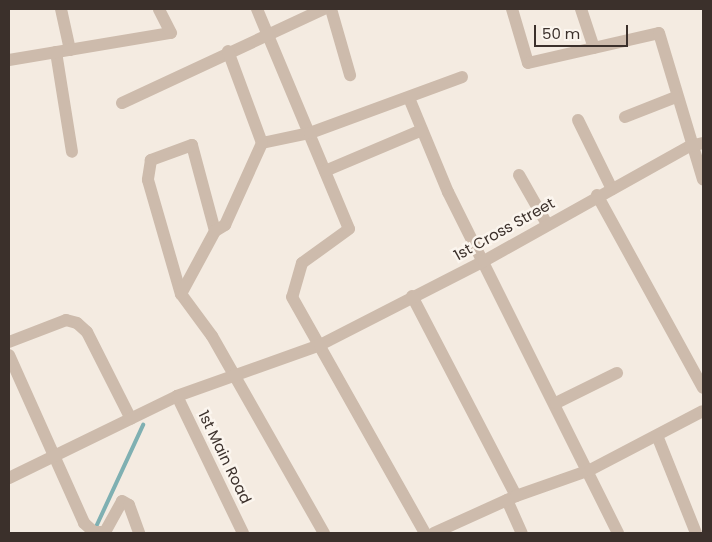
<!DOCTYPE html>
<html>
<head>
<meta charset="utf-8">
<style>
	body { margin:0 }
	#map { position:relative; width:712px; height:542px; overflow:hidden; background:#f4ebe1; font-family:Poppins,sans-serif }
	div>[style] { position:absolute }
	.stream>* { height:4px; margin:-2px; padding:0 2px; transform-origin:2px; border-radius:2px; background:#7fb0b2 }
	.minor>* { height:12px; margin:-6px; padding:0 6px; transform-origin:6px; border-radius:6px; background:#cdbbac }
	.tertiary>* { height:12px; margin:-6px; padding:0 6px; transform-origin:6px; border-radius:6px; background:#cdbbac }
	span { translate:-50% -50%; white-space:nowrap; text-align:center; line-height:1.15; -webkit-text-stroke:5px #fbf5ee; paint-order:stroke }
	.street-label { font-size:15px; color:#3b302b }
	.frame { position:absolute; inset:0; border:10px solid #3b302b; pointer-events:none }
	.scale { position:absolute; left:534px; top:25px; width:94px; height:22px; box-sizing:border-box; border:2px solid #3b302b; border-top:0; padding-left:6px; font-size:15px; line-height:18px; white-space:nowrap; color:#3b302b; -webkit-text-stroke:4px #fbf5ee; paint-order:stroke }
</style>
</head>
<body>
<div id="map">
	<div class="stream">
		<i style="left:95px;top:529px;width:115px;rotate:-65.2deg"></i>
	</div>
	<div class="minor">
		<i style="left:61px;top:9px;width:42px;rotate:77.6deg"></i>
		<i style="left:257px;top:9px;width:238px;rotate:67.3deg"></i>
		<i style="left:349px;top:229px;width:58px;rotate:144.1deg"></i>
		<i style="left:302px;top:263px;width:35px;rotate:106deg"></i>
		<i style="left:292px;top:297px;width:271px;rotate:60.6deg"></i>
		<i style="left:331px;top:9px;width:69px;rotate:73.9deg"></i>
		<i style="left:512px;top:9px;width:56px;rotate:73.5deg"></i>
		<i style="left:528px;top:63px;width:134px;rotate:-12.9deg"></i>
		<i style="left:659px;top:33px;width:153px;rotate:73.3deg"></i>
		<i style="left:581px;top:9px;width:41px;rotate:71.6deg"></i>
		<i style="left:56px;top:52px;width:101px;rotate:80.9deg"></i>
		<i style="left:9px;top:60px;width:164px;rotate:-9.5deg"></i>
		<i style="left:171px;top:33px;width:27px;rotate:-117deg"></i>
		<i style="left:409px;top:98px;width:102px;rotate:67.5deg"></i>
		<i style="left:448px;top:192px;width:381px;rotate:63.5deg"></i>
		<i style="left:122px;top:103px;width:223px;rotate:-25deg"></i>
		<i style="left:625px;top:117px;width:55px;rotate:-21.4deg"></i>
		<i style="left:578px;top:120px;width:77px;rotate:63.8deg"></i>
		<i style="left:262px;top:143px;width:49px;rotate:-11.8deg"></i>
		<i style="left:310px;top:133px;width:162px;rotate:-20.2deg"></i>
		<i style="left:325px;top:171px;width:105px;rotate:-22.9deg"></i>
		<i style="left:519px;top:175px;width:56px;rotate:60.3deg"></i>
		<i style="left:597px;top:195px;width:220px;rotate:61.2deg"></i>
		<i style="left:215px;top:231px;width:89px;rotate:-105deg"></i>
		<i style="left:192px;top:145px;width:44px;rotate:159.9deg"></i>
		<i style="left:151px;top:160px;width:20px;rotate:99deg"></i>
		<i style="left:148px;top:180px;width:119px;rotate:73.9deg"></i>
		<i style="left:181px;top:294px;width:52px;rotate:53.6deg"></i>
		<i style="left:212px;top:336px;width:227px;rotate:60.4deg"></i>
		<i style="left:181px;top:294px;width:72px;rotate:-61.6deg"></i>
		<i style="left:215px;top:231px;width:12px;rotate:-31deg"></i>
		<i style="left:225px;top:225px;width:90px;rotate:-65.7deg"></i>
		<i style="left:262px;top:143px;width:98px;rotate:-110.3deg"></i>
		<i style="left:412px;top:296px;width:225px;rotate:62.5deg"></i>
		<i style="left:9px;top:342px;width:61px;rotate:-21.1deg"></i>
		<i style="left:66px;top:320px;width:11px;rotate:15deg"></i>
		<i style="left:77px;top:323px;width:13px;rotate:42deg"></i>
		<i style="left:87px;top:332px;width:97px;rotate:63.2deg"></i>
		<i style="left:9px;top:355px;width:184px;rotate:65.9deg"></i>
		<i style="left:84px;top:523px;width:13px;rotate:42deg"></i>
		<i style="left:94px;top:532px;width:11px"></i>
		<i style="left:105px;top:532px;width:35px;rotate:-61deg"></i>
		<i style="left:122px;top:501px;width:8px;rotate:30deg"></i>
		<i style="left:129px;top:505px;width:30px;rotate:70deg"></i>
		<i style="left:177px;top:396px;width:152px;rotate:64.3deg"></i>
		<i style="left:556px;top:403px;width:68px;rotate:-26.2deg"></i>
		<i style="left:658px;top:438px;width:102px;rotate:68.2deg"></i>
		<i style="left:9px;top:478px;width:187px;rotate:-26deg"></i>
		<i style="left:177px;top:396px;width:152px;rotate:-19.6deg"></i>
		<i style="left:320px;top:345px;width:184px;rotate:-27.1deg"></i>
		<i style="left:484px;top:261px;width:236px;rotate:-29.2deg"></i>
		<i style="left:690px;top:146px;width:13px;rotate:-13deg"></i>
		<i style="left:507px;top:500px;width:36px;rotate:66deg"></i>
	</div>
	<div class="tertiary">
		<i style="left:434px;top:533px;width:90px;rotate:-24.3deg"></i>
		<i style="left:516px;top:496px;width:78px;rotate:-19.4deg"></i>
		<i style="left:590px;top:470px;width:127px;rotate:-27.6deg"></i>
	</div>
	<div class="street-label">
		<span style="left:504px;top:229px;rotate:-29deg">1st Cross Street</span>
		<span style="left:225px;top:457px;rotate:64deg">1st Main Road</span>
	</div>
	<div class="frame"></div>
	<div class="scale">50 m</div>
</div>
</body>
</html>
